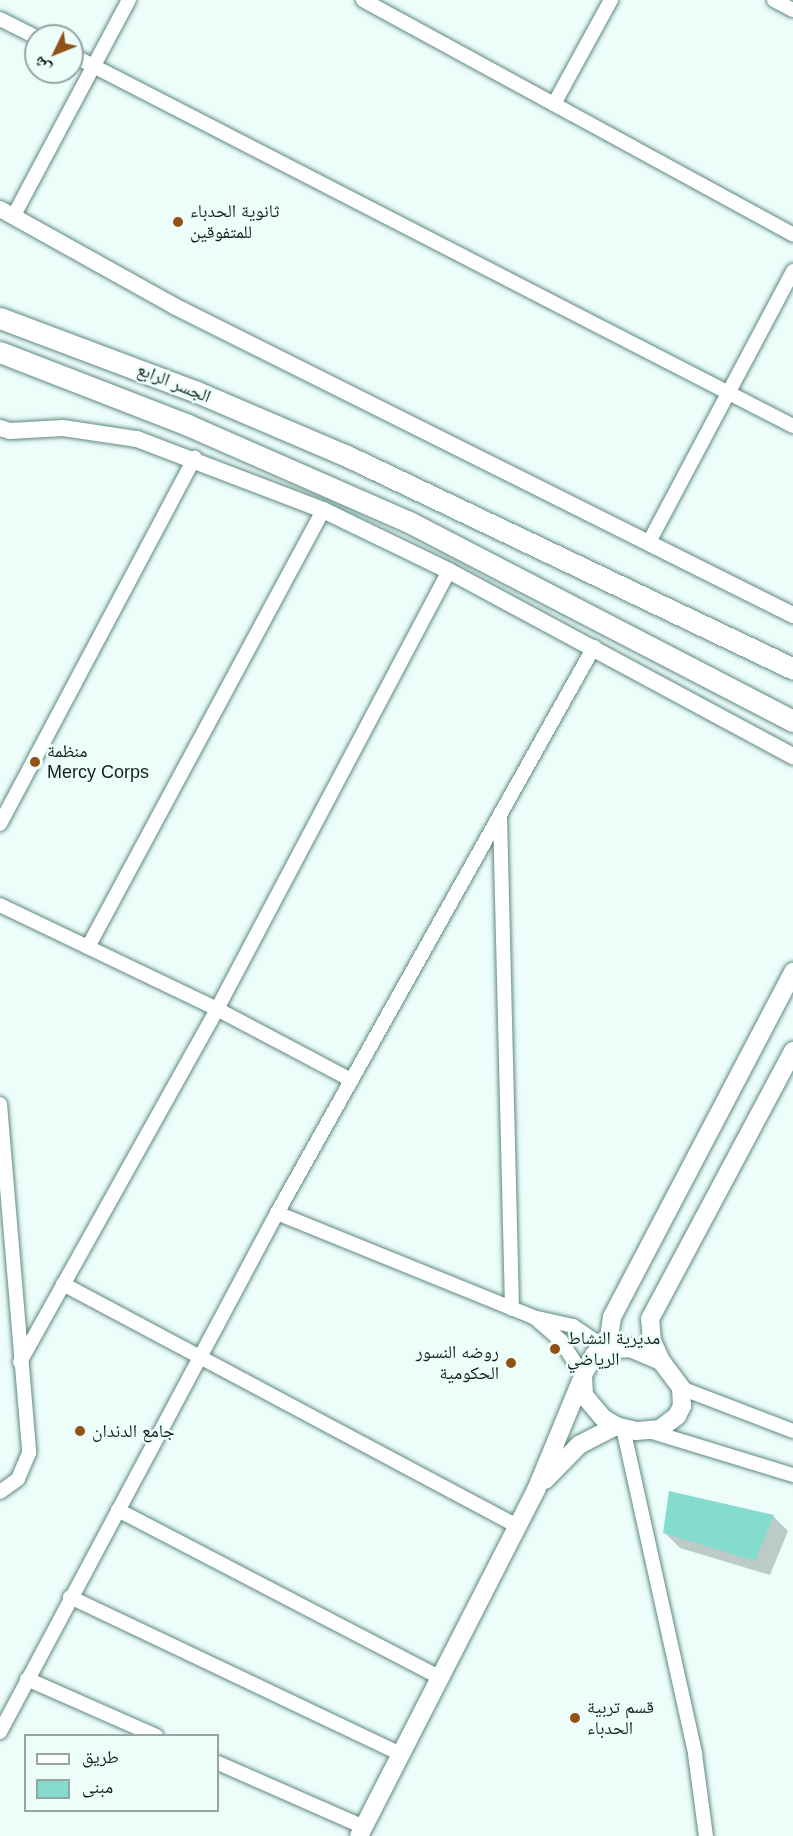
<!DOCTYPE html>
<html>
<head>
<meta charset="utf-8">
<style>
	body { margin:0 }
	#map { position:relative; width:793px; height:1836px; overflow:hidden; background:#ecfdfa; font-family:Helvetica,"Noto Naskh Arabic",sans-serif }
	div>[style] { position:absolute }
	.shadow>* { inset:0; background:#0003 }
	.building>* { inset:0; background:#83dccd }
	.roads { filter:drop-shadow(0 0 2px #5f8881) drop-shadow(0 0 2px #5f8881) }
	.minor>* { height:14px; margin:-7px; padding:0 7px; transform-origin:7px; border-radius:7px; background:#fff }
	.tertiary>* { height:16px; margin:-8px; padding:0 8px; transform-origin:8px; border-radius:8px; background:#fff }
	.secondary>* { height:18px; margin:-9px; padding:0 9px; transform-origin:9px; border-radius:9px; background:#fff }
	.primary>* { height:21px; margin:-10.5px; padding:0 10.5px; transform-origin:10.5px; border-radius:10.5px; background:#fff }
	.dots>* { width:16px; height:16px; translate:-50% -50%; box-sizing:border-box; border:3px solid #ecfdfa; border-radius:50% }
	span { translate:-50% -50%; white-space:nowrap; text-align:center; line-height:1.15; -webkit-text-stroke:5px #ecfdfa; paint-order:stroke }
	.poi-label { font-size:18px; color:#0f201d }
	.left { translate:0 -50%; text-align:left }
	.right { translate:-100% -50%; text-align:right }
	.street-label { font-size:18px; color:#0f201d }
	.legend { position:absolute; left:24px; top:1734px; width:195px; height:78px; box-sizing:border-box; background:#ecfdfa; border:2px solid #94a5a2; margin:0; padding:8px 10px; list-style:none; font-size:18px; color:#0f201d }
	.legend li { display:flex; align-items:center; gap:12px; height:30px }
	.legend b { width:30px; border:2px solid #94a5a2 }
	.north { position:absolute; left:24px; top:24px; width:60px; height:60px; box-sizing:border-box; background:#ecfdfa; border:2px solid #94a5a2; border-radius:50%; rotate:227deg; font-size:16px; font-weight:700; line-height:24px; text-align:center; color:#0f201d }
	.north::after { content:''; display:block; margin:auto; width:21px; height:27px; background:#905217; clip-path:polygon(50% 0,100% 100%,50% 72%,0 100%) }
</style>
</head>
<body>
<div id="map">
	<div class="shadow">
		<i style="clip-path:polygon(670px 1493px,773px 1516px,788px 1531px,770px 1575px,680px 1548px,665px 1533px)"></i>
	</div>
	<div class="building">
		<i style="clip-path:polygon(669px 1491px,774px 1515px,755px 1561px,663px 1533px)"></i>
	</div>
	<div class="roads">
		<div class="minor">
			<i style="left:363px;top:0;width:490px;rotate:28.6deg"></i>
			<i style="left:774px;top:0;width:21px;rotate:28deg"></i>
			<i style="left:0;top:19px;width:40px;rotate:26.6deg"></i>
			<i style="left:72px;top:55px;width:811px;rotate:27.23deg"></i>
			<i style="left:554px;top:104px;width:119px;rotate:-61.3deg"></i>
			<i style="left:13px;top:217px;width:246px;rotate:-61.9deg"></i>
			<i style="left:649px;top:542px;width:307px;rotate:-62deg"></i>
			<i style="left:500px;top:816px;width:493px;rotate:88.6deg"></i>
			<i style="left:0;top:824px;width:415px;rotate:-62deg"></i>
			<i style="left:0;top:905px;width:241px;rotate:25.6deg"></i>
			<i style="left:217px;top:1009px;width:152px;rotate:27.9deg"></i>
			<i style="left:88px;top:947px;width:496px;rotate:-61.7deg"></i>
			<i style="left:0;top:1104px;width:350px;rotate:85.2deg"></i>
			<i style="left:29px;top:1453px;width:28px;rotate:113deg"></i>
			<i style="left:18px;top:1479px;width:22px;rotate:144deg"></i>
			<i style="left:277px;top:1213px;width:276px;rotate:22.1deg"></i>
			<i style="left:533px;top:1317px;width:41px;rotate:12.7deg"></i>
			<i style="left:573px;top:1326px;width:41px;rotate:34.1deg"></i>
			<i style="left:63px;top:1284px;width:514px;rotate:28.06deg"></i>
			<i style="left:535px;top:1318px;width:35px;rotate:41deg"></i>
			<i style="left:561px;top:1341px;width:40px;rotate:57.1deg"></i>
			<i style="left:20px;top:1362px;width:404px;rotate:-60.8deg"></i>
			<i style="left:217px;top:1009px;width:496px;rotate:-62.1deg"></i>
			<i style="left:681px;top:1388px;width:120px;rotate:21deg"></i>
			<i style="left:623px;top:1428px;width:334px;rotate:77.5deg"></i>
			<i style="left:695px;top:1754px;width:83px;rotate:82.4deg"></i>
			<i style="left:649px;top:1431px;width:151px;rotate:17deg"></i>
			<i style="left:118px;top:1510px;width:364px;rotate:27.5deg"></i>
			<i style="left:70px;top:1597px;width:366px;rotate:25.4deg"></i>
			<i style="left:27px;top:1679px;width:141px;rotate:23.8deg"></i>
			<i style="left:0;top:1732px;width:588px;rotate:-61.91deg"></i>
			<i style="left:277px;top:1213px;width:649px;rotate:-60.75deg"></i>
			<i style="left:218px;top:1763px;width:159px;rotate:23.7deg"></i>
		</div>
		<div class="tertiary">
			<i style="left:0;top:209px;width:199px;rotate:29.1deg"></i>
			<i style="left:174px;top:306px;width:692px;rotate:26.53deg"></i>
			<i style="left:0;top:428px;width:10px;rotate:17deg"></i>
			<i style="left:10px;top:431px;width:53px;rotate:-3.2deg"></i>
			<i style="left:63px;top:428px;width:75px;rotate:8.5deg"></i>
			<i style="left:137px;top:439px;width:199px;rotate:20.9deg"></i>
			<i style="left:323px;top:510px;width:140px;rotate:25.8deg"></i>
			<i style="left:449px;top:571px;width:391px;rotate:28.3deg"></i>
		</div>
		<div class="secondary">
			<i style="left:630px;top:1348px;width:34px;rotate:23deg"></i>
			<i style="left:661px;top:1361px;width:34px;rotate:53deg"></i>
			<i style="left:681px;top:1388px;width:18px;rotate:87deg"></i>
			<i style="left:682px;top:1406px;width:11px;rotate:117deg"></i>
			<i style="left:677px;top:1416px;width:21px;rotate:143deg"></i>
			<i style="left:660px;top:1429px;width:24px;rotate:175deg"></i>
			<i style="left:636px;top:1431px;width:21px;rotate:-166deg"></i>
			<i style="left:616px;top:1426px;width:15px;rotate:-148deg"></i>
			<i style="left:603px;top:1418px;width:30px;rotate:-130deg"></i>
			<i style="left:584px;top:1395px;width:20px;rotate:-93deg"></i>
			<i style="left:583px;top:1375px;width:23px;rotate:-61deg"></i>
			<i style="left:594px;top:1355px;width:14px;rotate:-25deg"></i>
			<i style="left:607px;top:1349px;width:23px;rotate:-2deg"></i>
			<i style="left:607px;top:1349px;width:32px;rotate:-81deg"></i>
			<i style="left:612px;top:1317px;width:390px;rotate:-62.3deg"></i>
			<i style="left:661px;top:1361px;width:22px;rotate:-114deg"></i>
			<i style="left:652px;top:1341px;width:22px;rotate:-95deg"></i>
			<i style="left:650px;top:1319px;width:304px;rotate:-61.9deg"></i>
			<i style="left:545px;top:1480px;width:49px;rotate:-45.8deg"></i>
			<i style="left:579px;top:1445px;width:42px;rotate:-27.2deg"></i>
			<i style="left:359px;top:1836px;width:389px;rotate:-62.9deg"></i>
			<i style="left:536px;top:1490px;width:118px;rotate:-67.6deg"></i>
		</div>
		<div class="primary">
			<i style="left:0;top:318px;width:210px;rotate:20.6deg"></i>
			<i style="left:197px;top:392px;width:161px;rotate:23.1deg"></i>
			<i style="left:345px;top:455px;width:496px;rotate:25.5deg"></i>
			<i style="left:0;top:352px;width:202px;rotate:21.2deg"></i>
			<i style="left:188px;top:425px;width:241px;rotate:23.7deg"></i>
			<i style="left:409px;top:522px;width:433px;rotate:27.4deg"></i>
		</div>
	</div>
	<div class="dots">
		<i style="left:178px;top:222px;background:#905217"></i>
		<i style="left:35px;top:762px;background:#905217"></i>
		<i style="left:555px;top:1349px;background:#905217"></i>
		<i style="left:511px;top:1363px;background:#905217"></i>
		<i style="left:80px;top:1431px;background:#905217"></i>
		<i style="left:575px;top:1718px;background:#905217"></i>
	</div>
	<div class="poi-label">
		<span class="left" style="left:190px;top:222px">ثانوية الحدباء<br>للمتفوقين</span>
		<span class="left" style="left:47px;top:762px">منظمة<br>Mercy Corps</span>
		<span class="left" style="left:567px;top:1349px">مديرية النشاط<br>الرياضي</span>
		<span class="right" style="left:499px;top:1363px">روضه النسور<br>الحكومية</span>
		<span class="left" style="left:92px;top:1431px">جامع الدندان</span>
		<span class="left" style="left:587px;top:1718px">قسم تربية<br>الحدباء</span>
	</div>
	<div class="street-label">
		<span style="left:174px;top:383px;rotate:22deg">الجسر الرابع</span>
	</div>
	<ul class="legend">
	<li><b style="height:8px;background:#fff"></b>طريق</li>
	<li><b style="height:16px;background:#83dccd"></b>مبنى</li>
	</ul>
	<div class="north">ش</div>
</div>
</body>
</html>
